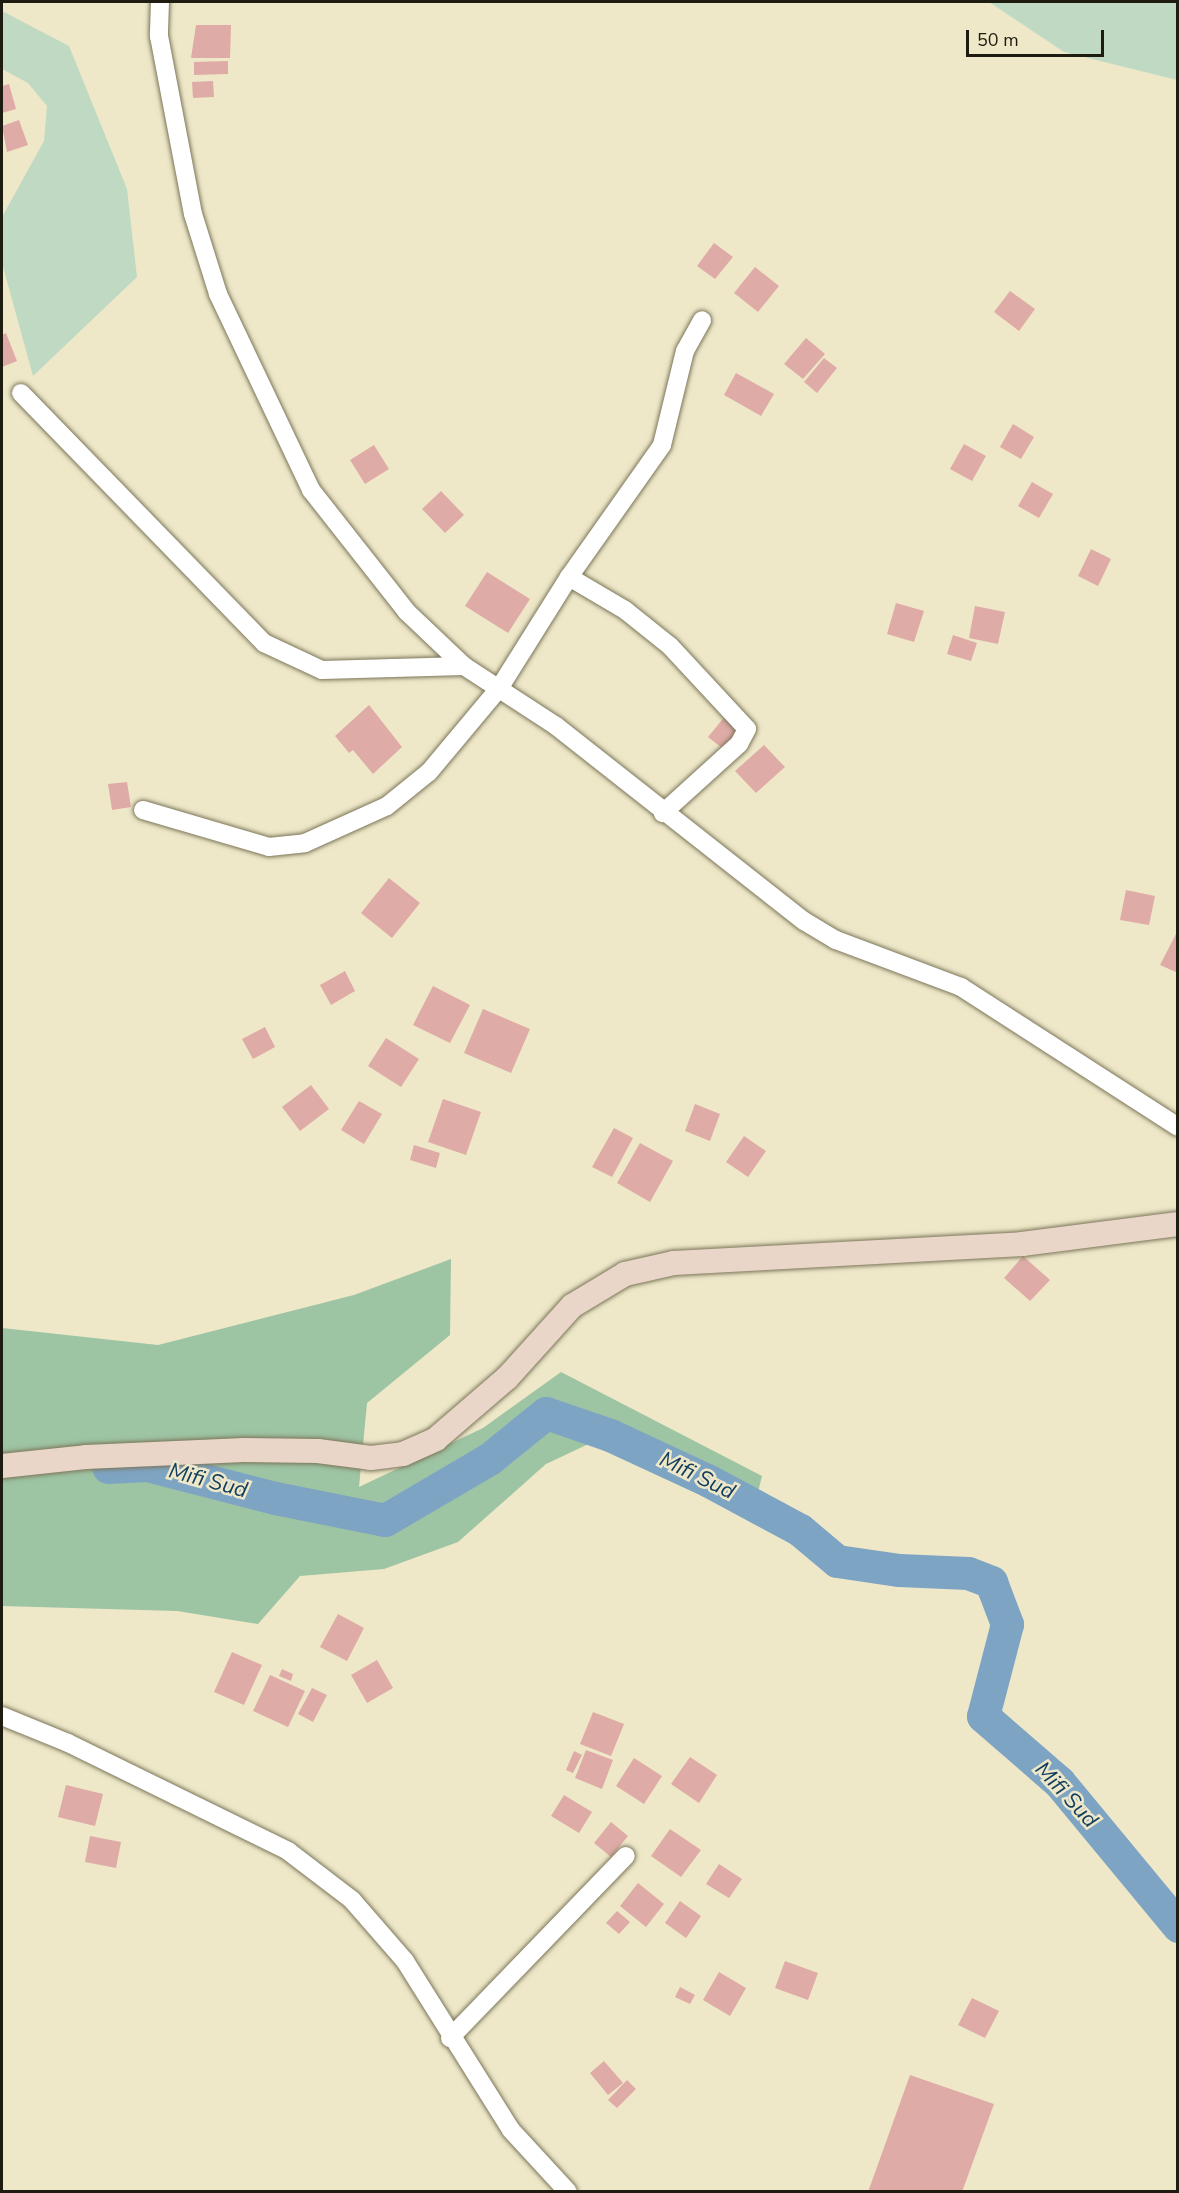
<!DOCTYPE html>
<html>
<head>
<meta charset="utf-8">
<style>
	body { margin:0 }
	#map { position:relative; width:1179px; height:2193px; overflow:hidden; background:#eee8c9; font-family:"Nunito Sans",sans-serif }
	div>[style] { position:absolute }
	.green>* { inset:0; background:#bfd9c3 }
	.forest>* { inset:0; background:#9dc4a3 }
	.river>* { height:33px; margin:-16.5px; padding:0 16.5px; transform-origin:16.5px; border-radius:16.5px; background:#7ea4c3 }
	.building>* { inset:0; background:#dfaba6 }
	.roads { filter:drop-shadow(0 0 2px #7c765a) drop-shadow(0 0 2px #7c765a) }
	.street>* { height:18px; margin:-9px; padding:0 9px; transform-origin:9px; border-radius:9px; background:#fff }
	.secondary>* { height:24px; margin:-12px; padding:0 12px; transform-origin:12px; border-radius:12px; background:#e9d6c9 }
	span { translate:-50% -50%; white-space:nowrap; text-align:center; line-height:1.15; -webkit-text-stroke:5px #eee8c9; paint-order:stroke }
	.water-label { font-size:22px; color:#113e5f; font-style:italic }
	.frame { position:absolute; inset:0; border:3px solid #1e1c11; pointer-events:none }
	.scale { position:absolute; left:966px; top:30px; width:138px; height:27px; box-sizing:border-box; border:3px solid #1e1c11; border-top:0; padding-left:8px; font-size:18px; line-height:21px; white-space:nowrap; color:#1e1c11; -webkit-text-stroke:4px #eee8c9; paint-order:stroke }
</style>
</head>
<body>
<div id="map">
	<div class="green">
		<i style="clip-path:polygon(989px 2px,1177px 2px,1177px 80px,1064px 52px)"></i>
		<i style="clip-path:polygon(2px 11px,69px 46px,127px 189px,137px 277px,33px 376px,2px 263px,2px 217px,44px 141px,47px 106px,28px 83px,2px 69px)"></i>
	</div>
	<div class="forest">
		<i style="clip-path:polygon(451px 1259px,450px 1335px,367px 1403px,359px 1487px,483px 1428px,561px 1372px,762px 1476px,751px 1520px,597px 1440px,546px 1464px,458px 1542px,384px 1569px,300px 1576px,258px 1624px,177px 1611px,2px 1606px,2px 1328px,158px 1345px,354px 1295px)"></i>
	</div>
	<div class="river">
		<i style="left:108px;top:1467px;width:39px;rotate:-3deg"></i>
		<i style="left:147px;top:1465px;width:132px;rotate:14.5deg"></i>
		<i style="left:275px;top:1498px;width:112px;rotate:11.3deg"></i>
		<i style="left:385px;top:1520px;width:121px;rotate:-30.4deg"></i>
		<i style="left:489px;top:1459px;width:73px;rotate:-38.9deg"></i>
		<i style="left:546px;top:1413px;width:68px;rotate:19deg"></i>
		<i style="left:610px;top:1435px;width:109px;rotate:24.9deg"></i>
		<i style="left:709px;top:1481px;width:103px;rotate:28.3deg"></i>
		<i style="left:800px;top:1530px;width:48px;rotate:40deg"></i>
		<i style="left:837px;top:1561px;width:63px;rotate:8.3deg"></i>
		<i style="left:899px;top:1570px;width:69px;rotate:2.5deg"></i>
		<i style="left:968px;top:1573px;width:25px;rotate:21deg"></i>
		<i style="left:991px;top:1582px;width:45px;rotate:69.1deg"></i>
		<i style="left:1007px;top:1624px;width:95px;rotate:104.6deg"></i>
		<i style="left:983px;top:1716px;width:101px;rotate:41deg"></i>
		<i style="left:1059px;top:1782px;width:187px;rotate:50.4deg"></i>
	</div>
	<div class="building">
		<i style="clip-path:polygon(196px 25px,231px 25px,230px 58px,191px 58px)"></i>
		<i style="clip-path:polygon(228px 61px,228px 74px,194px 75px,194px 62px)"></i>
		<i style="clip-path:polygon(213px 81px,214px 97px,193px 98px,192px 82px)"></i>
		<i style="clip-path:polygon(9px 84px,16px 109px,2px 113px,2px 86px)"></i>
		<i style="clip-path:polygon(19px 120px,28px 145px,7px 152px,2px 126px)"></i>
		<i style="clip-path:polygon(714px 243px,733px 257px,715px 279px,697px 266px)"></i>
		<i style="clip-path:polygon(755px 267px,779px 286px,758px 312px,734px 293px)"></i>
		<i style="clip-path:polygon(1010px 291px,1035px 309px,1019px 331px,994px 312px)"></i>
		<i style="clip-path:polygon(6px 333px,17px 361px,2px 367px,2px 335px)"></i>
		<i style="clip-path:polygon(806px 338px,825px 354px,803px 379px,784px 364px)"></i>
		<i style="clip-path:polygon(824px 358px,837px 368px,817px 393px,804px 382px)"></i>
		<i style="clip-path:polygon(736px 373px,774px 394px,761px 416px,724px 395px)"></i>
		<i style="clip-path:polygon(1013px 424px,1034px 437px,1021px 459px,1000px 447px)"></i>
		<i style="clip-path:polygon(964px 444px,986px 456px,972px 481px,950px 469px)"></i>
		<i style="clip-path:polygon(374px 445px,389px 469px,365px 484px,350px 460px)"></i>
		<i style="clip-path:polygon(1032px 482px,1053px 494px,1039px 518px,1018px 506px)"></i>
		<i style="clip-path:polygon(441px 491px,464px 515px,445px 533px,422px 509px)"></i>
		<i style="clip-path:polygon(1091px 549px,1111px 559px,1098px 586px,1078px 576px)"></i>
		<i style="clip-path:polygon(487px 572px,530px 599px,508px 633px,465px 606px)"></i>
		<i style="clip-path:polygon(896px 603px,924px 611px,914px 642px,887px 634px)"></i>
		<i style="clip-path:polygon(975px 606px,1005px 612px,998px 644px,969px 638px)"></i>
		<i style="clip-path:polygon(953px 635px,977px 643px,971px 661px,947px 654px)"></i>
		<i style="clip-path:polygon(369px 705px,402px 747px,373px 774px,353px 750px,349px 753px,335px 736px)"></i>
		<i style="clip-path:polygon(726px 715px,744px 729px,726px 751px,708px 737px)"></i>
		<i style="clip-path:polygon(764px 745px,785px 767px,756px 793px,735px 771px)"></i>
		<i style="clip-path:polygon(127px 782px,131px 807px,112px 810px,108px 784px)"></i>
		<i style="clip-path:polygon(389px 878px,420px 903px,392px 938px,361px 913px)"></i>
		<i style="clip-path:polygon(1126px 890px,1155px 896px,1149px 925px,1120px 920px)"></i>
		<i style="clip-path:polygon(1178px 930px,1178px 973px,1160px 965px)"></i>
		<i style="clip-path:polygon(345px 971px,355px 991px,331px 1005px,320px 985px)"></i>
		<i style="clip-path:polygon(433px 986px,470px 1005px,450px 1043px,413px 1025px)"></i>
		<i style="clip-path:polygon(483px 1009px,530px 1029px,511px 1073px,464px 1053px)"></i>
		<i style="clip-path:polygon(265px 1027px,275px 1047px,253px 1059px,242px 1039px)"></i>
		<i style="clip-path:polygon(386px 1038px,419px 1059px,401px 1087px,368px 1066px)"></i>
		<i style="clip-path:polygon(311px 1085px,329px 1109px,300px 1131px,282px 1107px)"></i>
		<i style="clip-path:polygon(443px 1099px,481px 1112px,466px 1155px,428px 1142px)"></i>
		<i style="clip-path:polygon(359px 1101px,382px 1114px,364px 1144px,341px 1130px)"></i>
		<i style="clip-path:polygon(695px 1104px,720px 1114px,710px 1141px,685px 1131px)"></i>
		<i style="clip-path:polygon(614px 1128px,633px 1138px,612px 1177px,592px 1167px)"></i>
		<i style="clip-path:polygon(744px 1136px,766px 1151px,748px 1177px,726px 1162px)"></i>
		<i style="clip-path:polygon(640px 1143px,673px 1161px,650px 1202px,617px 1183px)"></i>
		<i style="clip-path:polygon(414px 1145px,440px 1153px,436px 1168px,410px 1160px)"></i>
		<i style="clip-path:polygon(1023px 1256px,1050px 1280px,1030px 1301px,1004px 1278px)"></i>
		<i style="clip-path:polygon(338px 1614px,364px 1628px,347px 1661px,320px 1647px)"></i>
		<i style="clip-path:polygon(232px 1652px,262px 1665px,244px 1705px,214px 1692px)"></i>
		<i style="clip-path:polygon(377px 1660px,393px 1688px,367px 1703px,351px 1675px)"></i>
		<i style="clip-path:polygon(282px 1669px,293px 1674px,291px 1681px,279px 1676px)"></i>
		<i style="clip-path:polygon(270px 1675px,305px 1691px,288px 1727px,253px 1711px)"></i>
		<i style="clip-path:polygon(312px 1688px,327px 1695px,313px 1722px,298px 1714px)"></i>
		<i style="clip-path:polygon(593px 1712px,624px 1724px,611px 1756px,580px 1744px)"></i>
		<i style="clip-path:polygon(586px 1750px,613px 1760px,602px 1789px,575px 1778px)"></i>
		<i style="clip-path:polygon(574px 1751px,582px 1755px,573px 1773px,566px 1770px)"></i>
		<i style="clip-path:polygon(690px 1757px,717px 1775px,699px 1803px,671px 1784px)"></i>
		<i style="clip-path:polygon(634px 1758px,662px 1776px,644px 1804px,616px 1786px)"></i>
		<i style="clip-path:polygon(66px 1785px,103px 1794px,95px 1826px,58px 1817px)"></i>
		<i style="clip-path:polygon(564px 1795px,592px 1812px,579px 1833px,551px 1816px)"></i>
		<i style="clip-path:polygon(611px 1822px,628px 1836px,611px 1857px,594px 1843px)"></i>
		<i style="clip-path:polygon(670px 1829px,701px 1850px,681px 1877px,651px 1856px)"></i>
		<i style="clip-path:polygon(90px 1836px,121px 1842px,116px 1868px,85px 1862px)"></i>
		<i style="clip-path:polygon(719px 1864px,742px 1879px,729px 1898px,706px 1884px)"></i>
		<i style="clip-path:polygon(638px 1883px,664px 1904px,646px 1927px,620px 1906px)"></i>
		<i style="clip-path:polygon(680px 1901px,701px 1916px,686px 1938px,665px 1923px)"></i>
		<i style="clip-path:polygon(617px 1911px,630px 1922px,619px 1934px,606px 1923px)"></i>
		<i style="clip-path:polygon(785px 1961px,818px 1973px,808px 2000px,775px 1988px)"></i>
		<i style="clip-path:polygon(719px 1972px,746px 1988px,730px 2016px,703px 2000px)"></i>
		<i style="clip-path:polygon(680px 1987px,695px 1995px,690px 2004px,675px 1997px)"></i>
		<i style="clip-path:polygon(972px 1998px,999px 2011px,985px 2038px,958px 2025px)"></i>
		<i style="clip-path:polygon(604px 2061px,623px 2083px,608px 2095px,590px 2073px)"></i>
		<i style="clip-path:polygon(910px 2075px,994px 2104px,962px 2192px,868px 2192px)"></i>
		<i style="clip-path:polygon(627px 2080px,636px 2089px,617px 2108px,608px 2100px)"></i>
	</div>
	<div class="roads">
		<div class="street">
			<i style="left:160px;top:2px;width:34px;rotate:92deg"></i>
			<i style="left:159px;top:36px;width:181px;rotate:79.2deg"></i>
			<i style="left:193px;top:214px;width:84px;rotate:72.6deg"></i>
			<i style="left:218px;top:294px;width:217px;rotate:64.6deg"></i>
			<i style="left:311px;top:490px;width:155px;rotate:51.8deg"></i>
			<i style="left:407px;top:612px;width:79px;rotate:43.5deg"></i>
			<i style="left:464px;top:666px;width:110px;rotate:33.1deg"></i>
			<i style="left:556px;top:726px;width:315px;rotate:38.2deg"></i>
			<i style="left:804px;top:921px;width:37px;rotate:31deg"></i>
			<i style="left:836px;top:940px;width:134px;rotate:20.6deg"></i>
			<i style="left:961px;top:987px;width:258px;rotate:32.8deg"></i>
			<i style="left:21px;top:393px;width:349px;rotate:45.8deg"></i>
			<i style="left:264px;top:643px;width:64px;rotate:25deg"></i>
			<i style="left:322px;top:670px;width:142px;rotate:-1.6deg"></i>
			<i style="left:569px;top:577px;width:65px;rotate:30.5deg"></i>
			<i style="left:625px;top:610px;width:58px;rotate:38.7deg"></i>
			<i style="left:670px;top:646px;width:113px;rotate:47.1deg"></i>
			<i style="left:747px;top:729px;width:17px;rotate:118deg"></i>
			<i style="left:739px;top:744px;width:103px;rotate:137.8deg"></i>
			<i style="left:143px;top:810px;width:131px;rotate:16.4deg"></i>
			<i style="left:269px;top:847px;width:36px;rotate:-6deg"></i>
			<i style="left:305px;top:843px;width:90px;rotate:-24.3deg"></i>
			<i style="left:387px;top:806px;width:54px;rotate:-39deg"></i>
			<i style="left:429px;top:772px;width:111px;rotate:-50.1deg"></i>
			<i style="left:500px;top:687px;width:130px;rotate:-57.9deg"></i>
			<i style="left:569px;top:577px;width:161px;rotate:-54.8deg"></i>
			<i style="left:662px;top:445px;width:97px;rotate:-76.3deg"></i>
			<i style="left:685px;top:351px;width:35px;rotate:-61deg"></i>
			<i style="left:2px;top:1716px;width:71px;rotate:22.2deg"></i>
			<i style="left:68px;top:1743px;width:245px;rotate:26.1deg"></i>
			<i style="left:288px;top:1851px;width:81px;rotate:37.4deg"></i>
			<i style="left:352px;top:1900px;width:81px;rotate:49deg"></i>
			<i style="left:405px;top:1961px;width:199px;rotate:57.9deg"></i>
			<i style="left:511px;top:2130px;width:84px;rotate:47.4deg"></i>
			<i style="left:450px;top:2038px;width:253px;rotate:-46deg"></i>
		</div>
		<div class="secondary">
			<i style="left:2px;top:1466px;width:84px;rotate:-6.1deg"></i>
			<i style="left:86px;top:1457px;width:158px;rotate:-2.5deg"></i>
			<i style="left:244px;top:1450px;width:74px;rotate:0.8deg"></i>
			<i style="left:318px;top:1451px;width:53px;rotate:7.5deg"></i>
			<i style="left:371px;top:1458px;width:32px;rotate:-7deg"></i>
			<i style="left:403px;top:1454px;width:36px;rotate:-24deg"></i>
			<i style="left:436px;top:1439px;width:94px;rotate:-40.7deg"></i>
			<i style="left:507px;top:1378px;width:97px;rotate:-47.9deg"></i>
			<i style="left:572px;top:1306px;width:62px;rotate:-31.1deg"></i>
			<i style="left:625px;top:1274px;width:50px;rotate:-12.7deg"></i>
			<i style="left:674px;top:1263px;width:349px;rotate:-3.1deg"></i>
			<i style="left:1022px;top:1244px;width:157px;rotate:-7.3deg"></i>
		</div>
	</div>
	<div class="water-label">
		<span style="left:697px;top:1476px;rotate:26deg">Mifi Sud</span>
		<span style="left:208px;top:1481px;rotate:15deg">Mifi Sud</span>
		<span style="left:1066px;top:1795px;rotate:47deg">Mifi Sud</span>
	</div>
	<div class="frame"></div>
	<div class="scale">50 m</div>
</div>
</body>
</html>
